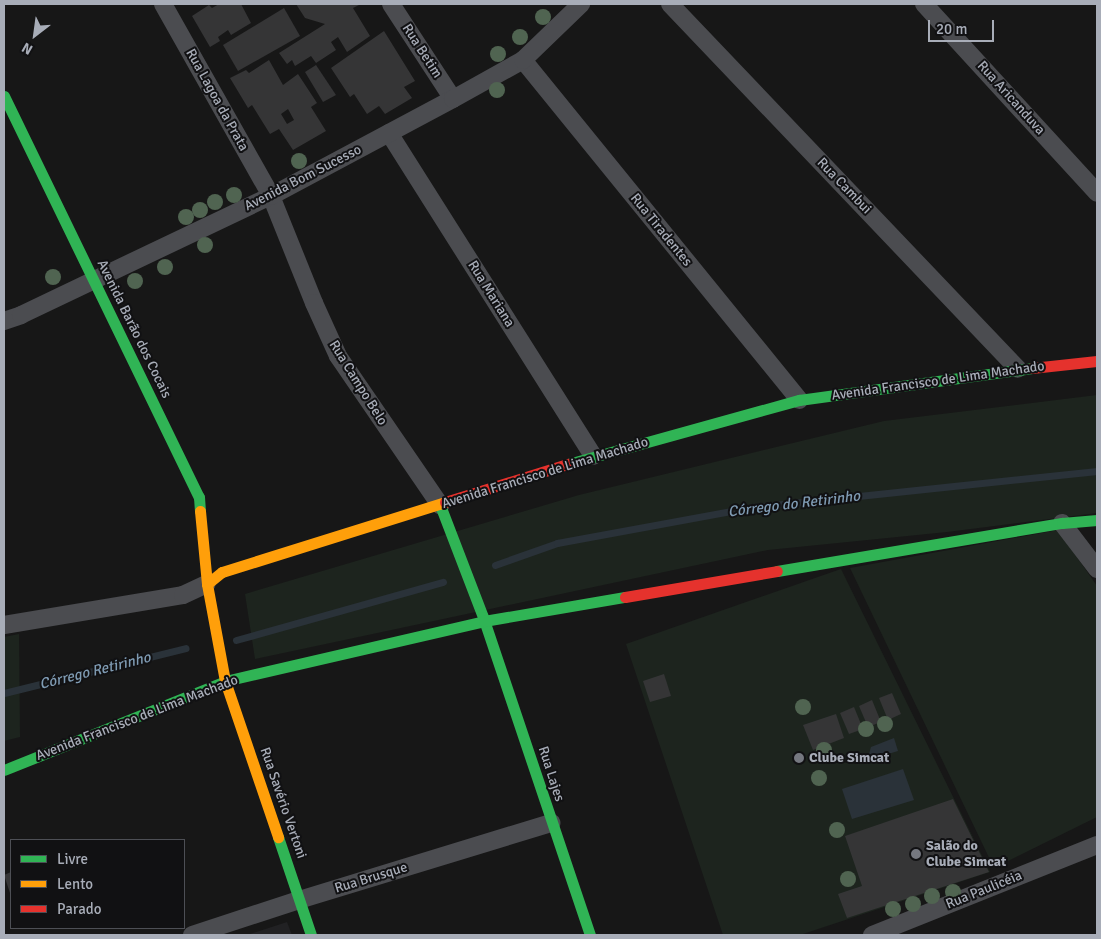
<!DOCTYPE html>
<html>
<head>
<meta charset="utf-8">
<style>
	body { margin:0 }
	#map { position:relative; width:1101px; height:939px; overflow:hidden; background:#171717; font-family:Signika,sans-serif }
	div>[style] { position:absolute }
	.built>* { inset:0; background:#212123 }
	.green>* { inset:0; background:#1d241e }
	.water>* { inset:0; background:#2a3239 }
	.stream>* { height:7px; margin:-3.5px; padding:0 3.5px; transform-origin:3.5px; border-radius:3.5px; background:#2a3239 }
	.building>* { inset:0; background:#353536 }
	.street>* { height:18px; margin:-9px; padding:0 9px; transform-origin:9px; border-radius:9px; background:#4b4c50 }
	.fast>* { height:11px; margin:-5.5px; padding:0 5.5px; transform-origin:5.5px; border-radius:5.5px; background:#30b455 }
	.slow>* { height:11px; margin:-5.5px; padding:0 5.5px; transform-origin:5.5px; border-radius:5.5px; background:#ff9f0a }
	.jam>* { height:11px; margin:-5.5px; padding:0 5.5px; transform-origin:5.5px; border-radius:5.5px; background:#e5322d }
	.trees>* { width:16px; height:16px; margin:-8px; border-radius:50%; background:#506451 }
	.dots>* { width:14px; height:14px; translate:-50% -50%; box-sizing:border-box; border:2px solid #111113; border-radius:50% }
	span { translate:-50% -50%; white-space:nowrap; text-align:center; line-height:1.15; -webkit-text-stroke:4px #111113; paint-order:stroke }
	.street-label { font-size:14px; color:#a8adb8 }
	.poi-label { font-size:14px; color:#a8adb8; font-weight:700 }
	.left { translate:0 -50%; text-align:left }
	.water-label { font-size:15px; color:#7f9bb3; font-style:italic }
	.frame { position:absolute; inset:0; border:5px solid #a8adb8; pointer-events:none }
	.legend { position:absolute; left:10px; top:839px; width:175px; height:90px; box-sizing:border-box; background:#111113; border:1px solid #4d4f55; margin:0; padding:6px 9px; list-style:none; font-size:15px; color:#a8adb8 }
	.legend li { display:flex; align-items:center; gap:10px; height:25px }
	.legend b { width:25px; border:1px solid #4d4f55 }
	.north { position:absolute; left:10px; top:10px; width:50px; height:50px; -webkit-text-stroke:4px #111113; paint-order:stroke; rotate:210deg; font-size:14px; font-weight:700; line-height:20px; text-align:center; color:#a8adb8 }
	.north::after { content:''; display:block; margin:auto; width:18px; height:22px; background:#a8adb8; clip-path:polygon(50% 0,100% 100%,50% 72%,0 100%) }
	.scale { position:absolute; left:928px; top:20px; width:66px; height:22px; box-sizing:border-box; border:2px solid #a8adb8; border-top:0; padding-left:6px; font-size:15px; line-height:18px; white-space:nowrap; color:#a8adb8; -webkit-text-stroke:4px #111113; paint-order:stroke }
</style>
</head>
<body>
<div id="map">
	<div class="built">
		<i style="clip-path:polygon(287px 922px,292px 935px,247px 935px)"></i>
	</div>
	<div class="green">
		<i style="clip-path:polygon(1097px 395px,1097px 513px,947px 532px,768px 550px,255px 659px,245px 594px,579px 495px,884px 421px)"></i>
		<i style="clip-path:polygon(1058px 530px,1097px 586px,1097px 817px,994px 868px,850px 568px)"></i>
		<i style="clip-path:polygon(841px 569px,990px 872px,800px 935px,723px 935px,626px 644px)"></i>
		<i style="clip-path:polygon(19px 634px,20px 737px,4px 741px,4px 637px)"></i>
	</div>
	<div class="water">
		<i style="clip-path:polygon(894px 738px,898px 751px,875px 758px,869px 754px,871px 747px)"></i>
		<i style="clip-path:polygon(903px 769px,914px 800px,852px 819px,842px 789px)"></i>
	</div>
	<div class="stream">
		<i style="left:495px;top:565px;width:66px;rotate:-19.5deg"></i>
		<i style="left:557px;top:543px;width:200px;rotate:-10.4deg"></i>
		<i style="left:754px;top:507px;width:345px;rotate:-6deg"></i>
		<i style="left:236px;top:640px;width:215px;rotate:-15.7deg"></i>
		<i style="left:4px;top:693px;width:187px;rotate:-13.9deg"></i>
	</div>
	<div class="building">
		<i style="clip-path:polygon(219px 4px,241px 4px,251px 23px,231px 35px,228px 30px,218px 37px,220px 41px,210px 47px,192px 16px,209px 5px,212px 8px)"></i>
		<i style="clip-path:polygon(296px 4px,361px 4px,353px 8px,370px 36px,347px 52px,338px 37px,331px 42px,336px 50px,316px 63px,311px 56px,295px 66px,292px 60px,287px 64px,279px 53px,325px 24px,305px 18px)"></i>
		<i style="clip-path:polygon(284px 8px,300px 36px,238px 71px,223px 45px)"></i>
		<i style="clip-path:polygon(384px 31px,415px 81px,404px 87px,412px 98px,385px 114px,379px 106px,367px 114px,354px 94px,350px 97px,331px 68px)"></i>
		<i style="clip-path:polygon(evenodd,269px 60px,283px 85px,298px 74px,317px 103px,311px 107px,326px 131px,293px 150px,279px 129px,270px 134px,252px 105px,248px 108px,230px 78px,246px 70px,249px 73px,269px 60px,288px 109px,294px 120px,287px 124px,281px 114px,288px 109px)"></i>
		<i style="clip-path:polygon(316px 65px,336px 95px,323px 102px,305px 72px)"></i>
		<i style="clip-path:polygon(664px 674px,671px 696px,650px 702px,643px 681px)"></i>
		<i style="clip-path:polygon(892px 693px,901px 714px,888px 720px,879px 698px)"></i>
		<i style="clip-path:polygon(872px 700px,881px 722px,868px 727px,859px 706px)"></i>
		<i style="clip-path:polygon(854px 707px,863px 729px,849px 734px,840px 713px)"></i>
		<i style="clip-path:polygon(836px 714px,844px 738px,813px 750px,803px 725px)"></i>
		<i style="clip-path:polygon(953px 799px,989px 872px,847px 918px,838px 894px,862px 886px,845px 836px)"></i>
		<i style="clip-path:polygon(11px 872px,11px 896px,4px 875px)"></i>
	</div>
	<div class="street">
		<i style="left:163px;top:4px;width:220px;rotate:60.6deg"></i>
		<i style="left:271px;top:196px;width:115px;rotate:68.1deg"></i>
		<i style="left:314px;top:303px;width:58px;rotate:65.6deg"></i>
		<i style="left:338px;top:356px;width:181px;rotate:55.6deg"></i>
		<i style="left:391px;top:4px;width:113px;rotate:56.9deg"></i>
		<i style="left:670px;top:4px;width:504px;rotate:46.37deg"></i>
		<i style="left:924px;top:4px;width:256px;rotate:47.5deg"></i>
		<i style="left:523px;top:60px;width:438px;rotate:50.9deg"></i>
		<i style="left:389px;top:133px;width:382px;rotate:57.7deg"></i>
		<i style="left:4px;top:321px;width:18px;rotate:-19deg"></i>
		<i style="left:21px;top:315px;width:277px;rotate:-25.5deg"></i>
		<i style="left:271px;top:196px;width:206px;rotate:-28.1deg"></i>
		<i style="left:453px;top:99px;width:80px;rotate:-29.1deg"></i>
		<i style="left:523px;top:60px;width:81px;rotate:-44deg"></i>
		<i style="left:1062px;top:523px;width:58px;rotate:52.7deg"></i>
		<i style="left:4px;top:625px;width:181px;rotate:-9.5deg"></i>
		<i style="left:183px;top:595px;width:26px;rotate:-25deg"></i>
		<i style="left:192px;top:935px;width:113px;rotate:-18.1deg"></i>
		<i style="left:299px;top:900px;width:264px;rotate:-17deg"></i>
		<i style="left:872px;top:935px;width:242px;rotate:-21.8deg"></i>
	</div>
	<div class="fast">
		<i style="left:4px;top:96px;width:446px;rotate:64.1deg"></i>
		<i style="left:199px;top:497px;width:14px;rotate:86deg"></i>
		<i style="left:568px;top:464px;width:240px;rotate:-15.5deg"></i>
		<i style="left:799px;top:400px;width:235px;rotate:-7.8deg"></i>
		<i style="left:440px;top:505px;width:120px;rotate:69deg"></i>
		<i style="left:483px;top:617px;width:336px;rotate:71.4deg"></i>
		<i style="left:777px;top:571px;width:289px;rotate:-9.6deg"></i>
		<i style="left:1062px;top:523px;width:35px;rotate:-5deg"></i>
		<i style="left:4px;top:770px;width:238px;rotate:-21.9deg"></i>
		<i style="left:225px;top:681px;width:266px;rotate:-13deg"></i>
		<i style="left:484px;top:621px;width:143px;rotate:-9.7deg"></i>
		<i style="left:278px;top:837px;width:103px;rotate:71.4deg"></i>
	</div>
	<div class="slow">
		<i style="left:200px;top:511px;width:73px;rotate:84.5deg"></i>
		<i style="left:207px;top:584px;width:99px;rotate:79.5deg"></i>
		<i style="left:225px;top:681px;width:165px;rotate:71.2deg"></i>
		<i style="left:207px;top:584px;width:19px;rotate:-39deg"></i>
		<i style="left:222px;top:572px;width:234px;rotate:-17.4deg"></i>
	</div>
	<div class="jam">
		<i style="left:1032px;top:368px;width:65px;rotate:-6.1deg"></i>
		<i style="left:445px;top:502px;width:129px;rotate:-17.2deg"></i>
		<i style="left:625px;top:597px;width:154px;rotate:-9.7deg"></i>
	</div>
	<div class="trees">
		<i style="left:543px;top:17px"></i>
		<i style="left:520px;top:37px"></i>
		<i style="left:498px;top:54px"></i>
		<i style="left:497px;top:90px"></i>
		<i style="left:299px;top:161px"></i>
		<i style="left:234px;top:195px"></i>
		<i style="left:215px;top:202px"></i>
		<i style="left:200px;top:210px"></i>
		<i style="left:186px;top:217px"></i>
		<i style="left:205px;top:245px"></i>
		<i style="left:165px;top:267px"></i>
		<i style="left:53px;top:277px"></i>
		<i style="left:135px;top:281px"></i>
		<i style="left:803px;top:707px"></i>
		<i style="left:885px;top:724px"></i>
		<i style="left:866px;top:729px"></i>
		<i style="left:824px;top:750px"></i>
		<i style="left:819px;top:778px"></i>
		<i style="left:837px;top:830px"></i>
		<i style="left:848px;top:879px"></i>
		<i style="left:953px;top:892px"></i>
		<i style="left:932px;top:896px"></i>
		<i style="left:913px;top:904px"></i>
		<i style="left:893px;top:909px"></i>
	</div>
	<div class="dots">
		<i style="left:799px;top:758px;background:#757880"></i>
		<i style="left:916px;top:854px;background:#757880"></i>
	</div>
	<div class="street-label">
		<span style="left:422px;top:51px;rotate:57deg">Rua Betim</span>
		<span style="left:1011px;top:98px;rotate:48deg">Rua Aricanduva</span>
		<span style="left:217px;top:100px;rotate:61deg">Rua Lagoa da Prata</span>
		<span style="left:303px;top:178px;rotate:-27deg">Avenida Bom Sucesso</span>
		<span style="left:844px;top:186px;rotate:46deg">Rua Cambui</span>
		<span style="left:661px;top:230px;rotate:51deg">Rua Tiradentes</span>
		<span style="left:491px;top:294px;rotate:58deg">Rua Mariana</span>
		<span style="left:134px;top:329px;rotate:64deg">Avenida Barão dos Cocais</span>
		<span style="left:938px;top:381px;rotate:-8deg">Avenida Francisco de Lima Machado</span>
		<span style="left:358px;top:383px;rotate:58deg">Rua Campo Belo</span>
		<span style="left:545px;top:473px;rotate:-17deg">Avenida Francisco de Lima Machado</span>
		<span style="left:137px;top:718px;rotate:-21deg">Avenida Francisco de Lima Machado</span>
		<span style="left:551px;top:774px;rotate:72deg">Rua Lajes</span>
		<span style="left:283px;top:803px;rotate:71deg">Rua Savério Vertoni</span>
		<span style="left:371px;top:878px;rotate:-17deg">Rua Brusque</span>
		<span style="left:984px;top:890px;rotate:-22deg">Rua Paulicéia</span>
	</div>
	<div class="poi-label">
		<span class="left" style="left:809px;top:758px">Clube Simcat</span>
		<span class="left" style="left:926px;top:854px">Salão do<br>Clube Simcat</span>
	</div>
	<div class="water-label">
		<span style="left:794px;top:504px;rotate:-7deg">Córrego do Retirinho</span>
		<span style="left:95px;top:671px;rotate:-14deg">Córrego Retirinho</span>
	</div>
	<div class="frame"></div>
	<ul class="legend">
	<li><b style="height:6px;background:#30b455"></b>Livre</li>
	<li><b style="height:6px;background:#ff9f0a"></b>Lento</li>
	<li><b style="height:6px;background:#e5322d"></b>Parado</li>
	</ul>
	<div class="north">N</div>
	<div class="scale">20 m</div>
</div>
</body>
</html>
